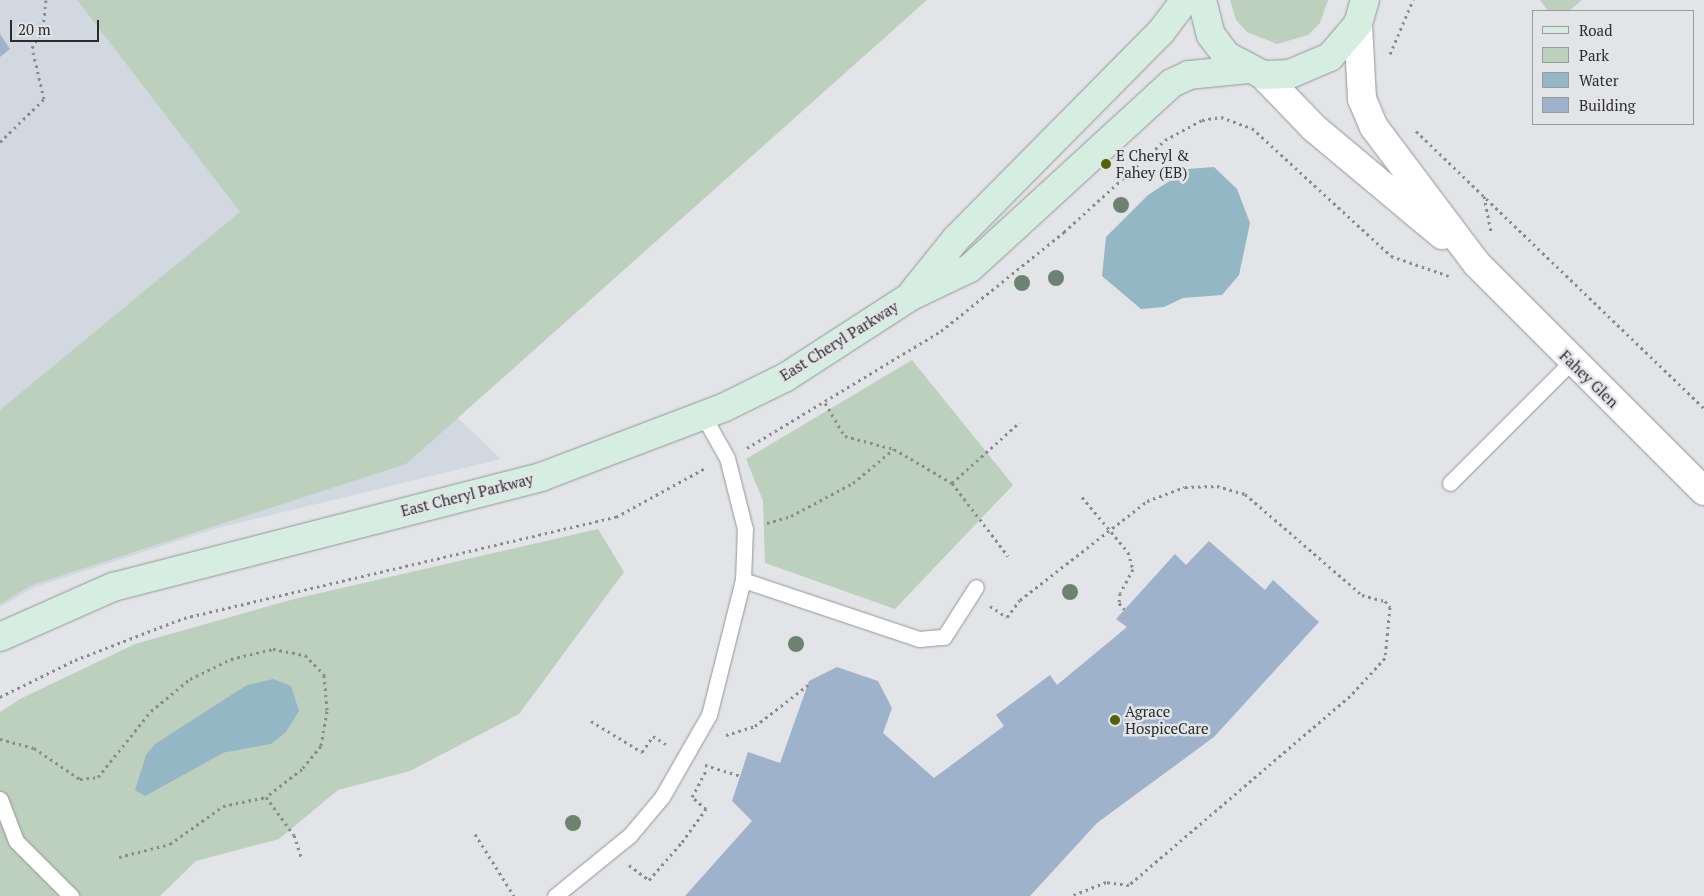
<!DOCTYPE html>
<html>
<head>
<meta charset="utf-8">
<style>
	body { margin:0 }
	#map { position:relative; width:1704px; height:896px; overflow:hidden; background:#e2e4e7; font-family:"PT Serif",serif }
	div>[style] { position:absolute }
	.built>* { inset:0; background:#d2d8e0 }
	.green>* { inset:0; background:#bdcfbd }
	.water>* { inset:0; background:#93b7c4 }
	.building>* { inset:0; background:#9fb2cc }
	.path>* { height:3px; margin-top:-1.5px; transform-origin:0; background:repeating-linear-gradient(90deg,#8a8b8d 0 2.5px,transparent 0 6.5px) }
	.roads { filter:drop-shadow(0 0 1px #939597) drop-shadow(0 0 1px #939597) }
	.lane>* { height:15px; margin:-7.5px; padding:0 7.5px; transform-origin:7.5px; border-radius:7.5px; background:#fff }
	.street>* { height:28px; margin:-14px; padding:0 14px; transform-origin:14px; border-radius:14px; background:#fff }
	.secondary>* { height:28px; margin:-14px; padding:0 14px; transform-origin:14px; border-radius:14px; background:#d6ede1 }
	.trees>* { width:16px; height:16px; margin:-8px; border-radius:50%; background:#6d8372 }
	.dots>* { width:14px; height:14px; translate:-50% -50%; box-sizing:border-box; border:2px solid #e2e4e7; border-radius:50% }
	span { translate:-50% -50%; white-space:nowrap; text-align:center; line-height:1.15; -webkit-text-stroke:5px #e2e4e7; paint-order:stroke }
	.poi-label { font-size:15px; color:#2c2c2d }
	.left { translate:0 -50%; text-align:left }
	.street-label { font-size:15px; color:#2c2c2d }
	.legend { position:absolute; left:1532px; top:10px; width:162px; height:115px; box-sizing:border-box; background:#e2e4e7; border:1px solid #999a9d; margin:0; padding:6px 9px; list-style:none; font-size:15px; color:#2c2c2d }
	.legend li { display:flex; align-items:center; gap:10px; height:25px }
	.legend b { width:25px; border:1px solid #999a9d }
	.scale { position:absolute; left:10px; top:20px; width:89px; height:22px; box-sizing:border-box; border:2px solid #2c2c2d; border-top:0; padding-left:6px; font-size:15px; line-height:18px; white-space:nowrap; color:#2c2c2d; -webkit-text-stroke:4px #e2e4e7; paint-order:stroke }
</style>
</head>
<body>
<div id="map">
	<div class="built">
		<i style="clip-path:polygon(0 0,77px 0,240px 212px,501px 459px,218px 528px,35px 587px,0 607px)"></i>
	</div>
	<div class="green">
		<i style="clip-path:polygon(77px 0,927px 0,406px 464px,32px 585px,0 604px,0 410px,240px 212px)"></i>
		<i style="clip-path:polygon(1230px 0,1328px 0,1320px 23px,1308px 35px,1277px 44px,1247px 32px,1236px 20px)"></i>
		<i style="clip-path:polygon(1540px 0,1582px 0,1569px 11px,1548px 11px)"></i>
		<i style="clip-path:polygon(912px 360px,1013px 485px,895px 609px,765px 563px,763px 501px,746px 459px)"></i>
		<i style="clip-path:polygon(evenodd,598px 529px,624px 572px,519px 714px,410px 771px,338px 790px,279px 839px,196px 861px,160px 896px,0 896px,0 712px,20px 699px,135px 644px,294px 599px,598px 529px,298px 711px,271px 744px,223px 753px,155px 788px,298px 711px)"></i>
	</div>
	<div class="water">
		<i style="clip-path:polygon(1214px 167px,1237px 189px,1250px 223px,1239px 275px,1222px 295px,1183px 298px,1164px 307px,1141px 309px,1102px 276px,1106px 237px,1148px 195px,1188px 169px)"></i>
		<i style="clip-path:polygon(273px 679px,291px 686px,299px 711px,286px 732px,271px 744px,223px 753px,145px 796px,135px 790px,146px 755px,155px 744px,247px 685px)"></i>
	</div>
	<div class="building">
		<i style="clip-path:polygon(0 34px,10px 49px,0 57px)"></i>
		<i style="clip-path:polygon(1209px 541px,1265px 590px,1273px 580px,1319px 622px,1214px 737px,1097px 823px,1030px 896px,685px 896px,752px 821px,732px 801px,748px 752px,780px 763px,809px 681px,837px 667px,878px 681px,892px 708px,883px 733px,934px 778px,1004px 726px,996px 715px,1050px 675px,1057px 685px,1127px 627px,1116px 619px,1175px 554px,1186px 565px)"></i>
	</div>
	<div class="path">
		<i style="left:1390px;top:54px;width:59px;rotate:-66.9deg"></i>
		<i style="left:1416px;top:131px;width:400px;rotate:43.9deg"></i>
		<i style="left:0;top:142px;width:62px;rotate:-44.3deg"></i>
		<i style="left:44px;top:99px;width:52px;rotate:-103.2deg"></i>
		<i style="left:32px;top:48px;width:23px;rotate:-61deg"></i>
		<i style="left:43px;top:28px;width:28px;rotate:-84deg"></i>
		<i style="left:1118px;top:173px;width:14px;rotate:-8deg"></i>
		<i style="left:1484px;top:196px;width:37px;rotate:79deg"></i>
		<i style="left:825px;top:403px;width:39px;rotate:59deg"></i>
		<i style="left:845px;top:436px;width:51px;rotate:14.9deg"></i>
		<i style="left:894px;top:449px;width:67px;rotate:30.4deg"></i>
		<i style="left:952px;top:483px;width:92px;rotate:52.5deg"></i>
		<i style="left:747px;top:448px;width:227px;rotate:-31.1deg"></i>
		<i style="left:941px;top:331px;width:158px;rotate:-38.8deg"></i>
		<i style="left:1064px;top:232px;width:137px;rotate:-42.3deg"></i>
		<i style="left:1165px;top:140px;width:42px;rotate:-28.4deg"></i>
		<i style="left:1202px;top:120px;width:19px;rotate:-9deg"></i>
		<i style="left:1221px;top:117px;width:33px;rotate:20deg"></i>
		<i style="left:1252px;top:128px;width:189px;rotate:42.6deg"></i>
		<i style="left:1391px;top:256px;width:61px;rotate:19deg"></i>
		<i style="left:952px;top:483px;width:91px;rotate:-41.9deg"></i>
		<i style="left:1082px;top:497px;width:72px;rotate:50.1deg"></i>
		<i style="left:1128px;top:552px;width:18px;rotate:74deg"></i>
		<i style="left:1133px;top:569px;width:27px;rotate:118deg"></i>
		<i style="left:1120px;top:593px;width:10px;rotate:96deg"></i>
		<i style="left:1119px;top:603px;width:8px;rotate:50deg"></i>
		<i style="left:767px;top:523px;width:25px;rotate:-16deg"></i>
		<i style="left:791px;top:516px;width:70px;rotate:-28deg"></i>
		<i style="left:853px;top:483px;width:53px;rotate:-39.7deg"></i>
		<i style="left:990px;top:606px;width:20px;rotate:33deg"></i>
		<i style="left:1007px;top:617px;width:21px;rotate:-53deg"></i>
		<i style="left:1020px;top:600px;width:161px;rotate:-37.9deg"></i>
		<i style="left:1147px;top:501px;width:40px;rotate:-20.2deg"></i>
		<i style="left:1185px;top:487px;width:32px;rotate:-2deg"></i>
		<i style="left:1217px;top:486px;width:29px;rotate:16deg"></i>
		<i style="left:1245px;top:494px;width:155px;rotate:40.8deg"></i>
		<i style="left:1362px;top:595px;width:24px;rotate:15deg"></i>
		<i style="left:1385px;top:601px;width:8px;rotate:50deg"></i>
		<i style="left:1390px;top:607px;width:51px;rotate:95.6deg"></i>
		<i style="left:1385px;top:658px;width:52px;rotate:132.6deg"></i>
		<i style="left:1350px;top:696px;width:291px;rotate:139.5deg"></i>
		<i style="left:1129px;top:885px;width:23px;rotate:-173deg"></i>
		<i style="left:1106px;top:882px;width:38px;rotate:158deg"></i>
		<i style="left:0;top:697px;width:84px;rotate:-26.3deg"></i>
		<i style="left:75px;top:660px;width:117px;rotate:-21.1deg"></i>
		<i style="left:184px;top:618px;width:444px;rotate:-13.2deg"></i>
		<i style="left:616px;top:517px;width:102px;rotate:-28.8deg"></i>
		<i style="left:591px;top:721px;width:60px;rotate:31.3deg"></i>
		<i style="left:642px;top:752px;width:19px;rotate:-55deg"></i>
		<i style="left:653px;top:736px;width:15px;rotate:32deg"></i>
		<i style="left:726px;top:735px;width:30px;rotate:-17deg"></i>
		<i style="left:755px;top:726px;width:67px;rotate:-37.7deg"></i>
		<i style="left:0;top:739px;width:35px;rotate:15deg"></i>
		<i style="left:34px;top:748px;width:55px;rotate:34deg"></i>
		<i style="left:80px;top:779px;width:18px;rotate:-6deg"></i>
		<i style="left:98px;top:777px;width:85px;rotate:-51.2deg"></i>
		<i style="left:151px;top:711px;width:50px;rotate:-39.4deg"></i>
		<i style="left:190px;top:679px;width:46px;rotate:-26deg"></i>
		<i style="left:231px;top:659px;width:43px;rotate:-13.4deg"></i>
		<i style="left:273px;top:649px;width:33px;rotate:11deg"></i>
		<i style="left:305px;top:655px;width:28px;rotate:46deg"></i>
		<i style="left:324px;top:675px;width:36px;rotate:85deg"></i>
		<i style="left:327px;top:711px;width:36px;rotate:100deg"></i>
		<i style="left:321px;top:746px;width:30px;rotate:130deg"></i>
		<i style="left:302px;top:769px;width:46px;rotate:142.1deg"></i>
		<i style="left:266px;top:797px;width:47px;rotate:53.6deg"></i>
		<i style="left:294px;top:835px;width:23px;rotate:72deg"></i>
		<i style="left:705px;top:765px;width:37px;rotate:17deg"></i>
		<i style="left:475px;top:834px;width:73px;rotate:57.8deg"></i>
		<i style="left:119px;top:857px;width:53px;rotate:-14.3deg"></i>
		<i style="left:170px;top:844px;width:65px;rotate:-35.6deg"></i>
		<i style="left:223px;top:806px;width:44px;rotate:-11.8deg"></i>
		<i style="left:629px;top:865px;width:25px;rotate:37deg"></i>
		<i style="left:649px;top:880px;width:50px;rotate:-49deg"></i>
		<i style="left:682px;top:842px;width:41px;rotate:-54deg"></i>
		<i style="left:706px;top:809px;width:18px;rotate:-139deg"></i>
		<i style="left:692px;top:797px;width:30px;rotate:-62deg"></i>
	</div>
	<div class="roads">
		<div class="lane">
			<i style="left:1450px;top:483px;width:171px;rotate:-45deg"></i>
			<i style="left:743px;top:580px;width:186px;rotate:18.5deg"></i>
			<i style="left:919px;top:639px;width:25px;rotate:-5deg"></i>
			<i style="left:944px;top:637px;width:59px;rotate:-57.4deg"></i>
			<i style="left:0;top:799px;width:45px;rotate:69.1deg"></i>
			<i style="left:16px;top:841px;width:78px;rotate:45deg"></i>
			<i style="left:555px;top:896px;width:97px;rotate:-39.1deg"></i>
			<i style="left:630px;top:835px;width:50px;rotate:-49.9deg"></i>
			<i style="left:662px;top:797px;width:95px;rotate:-60.2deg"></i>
			<i style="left:709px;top:715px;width:139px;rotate:-75.9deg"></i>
			<i style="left:743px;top:580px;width:51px;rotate:-87.8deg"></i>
			<i style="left:745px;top:529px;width:73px;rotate:-104.2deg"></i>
			<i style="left:727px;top:458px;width:47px;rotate:-119.3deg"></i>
		</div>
		<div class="street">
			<i style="left:1358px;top:24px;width:75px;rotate:86.9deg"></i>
			<i style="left:1362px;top:99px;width:30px;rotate:67deg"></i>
			<i style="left:1374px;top:127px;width:171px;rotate:53.1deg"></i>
			<i style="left:1477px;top:264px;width:321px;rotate:45deg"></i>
			<i style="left:1263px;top:75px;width:74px;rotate:46.1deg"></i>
			<i style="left:1314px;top:128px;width:167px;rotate:39.9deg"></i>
		</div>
		<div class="secondary">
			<i style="left:1202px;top:0;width:36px;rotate:76deg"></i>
			<i style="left:1211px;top:35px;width:26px;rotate:53deg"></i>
			<i style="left:1227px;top:56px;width:41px;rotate:27.8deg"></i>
			<i style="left:1263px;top:75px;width:27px;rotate:-2deg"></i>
			<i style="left:1290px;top:74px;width:43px;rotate:-23deg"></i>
			<i style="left:1330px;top:57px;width:43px;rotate:-49.7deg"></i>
			<i style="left:1358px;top:24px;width:25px;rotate:-74deg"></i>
			<i style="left:914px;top:291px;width:67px;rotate:-51.1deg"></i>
			<i style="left:956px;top:239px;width:291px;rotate:-45.3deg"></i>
			<i style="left:1161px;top:32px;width:40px;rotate:-53deg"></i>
			<i style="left:0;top:637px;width:124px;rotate:-23.9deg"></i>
			<i style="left:113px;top:587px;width:442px;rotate:-14.4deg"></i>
			<i style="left:541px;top:477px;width:195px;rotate:-20.8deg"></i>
			<i style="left:723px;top:408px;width:70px;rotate:-26.2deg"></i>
			<i style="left:786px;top:377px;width:149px;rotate:-32.9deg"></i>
			<i style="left:911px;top:296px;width:65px;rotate:-25.4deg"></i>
			<i style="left:970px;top:268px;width:274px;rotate:-42.5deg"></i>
			<i style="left:1172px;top:83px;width:19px;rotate:-25deg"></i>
			<i style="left:1189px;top:75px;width:61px;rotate:-5.6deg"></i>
		</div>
	</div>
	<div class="trees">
		<i style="left:1121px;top:205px"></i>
		<i style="left:1056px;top:278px"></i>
		<i style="left:1022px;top:283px"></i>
		<i style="left:1070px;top:592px"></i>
		<i style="left:796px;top:644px"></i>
		<i style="left:573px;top:823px"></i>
	</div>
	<div class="dots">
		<i style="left:1106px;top:164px;background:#546204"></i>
		<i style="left:1115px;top:720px;background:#546204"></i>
	</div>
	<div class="poi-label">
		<span class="left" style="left:1116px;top:164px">E Cheryl &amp;<br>Fahey (EB)</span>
		<span class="left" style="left:1125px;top:720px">Agrace<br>HospiceCare</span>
	</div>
	<div class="street-label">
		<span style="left:839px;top:341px;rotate:-32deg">East Cheryl Parkway</span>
		<span style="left:1589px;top:379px;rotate:44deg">Fahey Glen</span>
		<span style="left:467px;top:495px;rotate:-14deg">East Cheryl Parkway</span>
	</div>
	<ul class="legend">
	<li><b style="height:6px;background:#d6ede1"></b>Road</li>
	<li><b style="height:14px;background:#bdcfbd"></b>Park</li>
	<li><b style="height:14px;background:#93b7c4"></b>Water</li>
	<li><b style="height:14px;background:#9fb2cc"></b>Building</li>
	</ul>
	<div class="scale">20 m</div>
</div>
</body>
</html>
